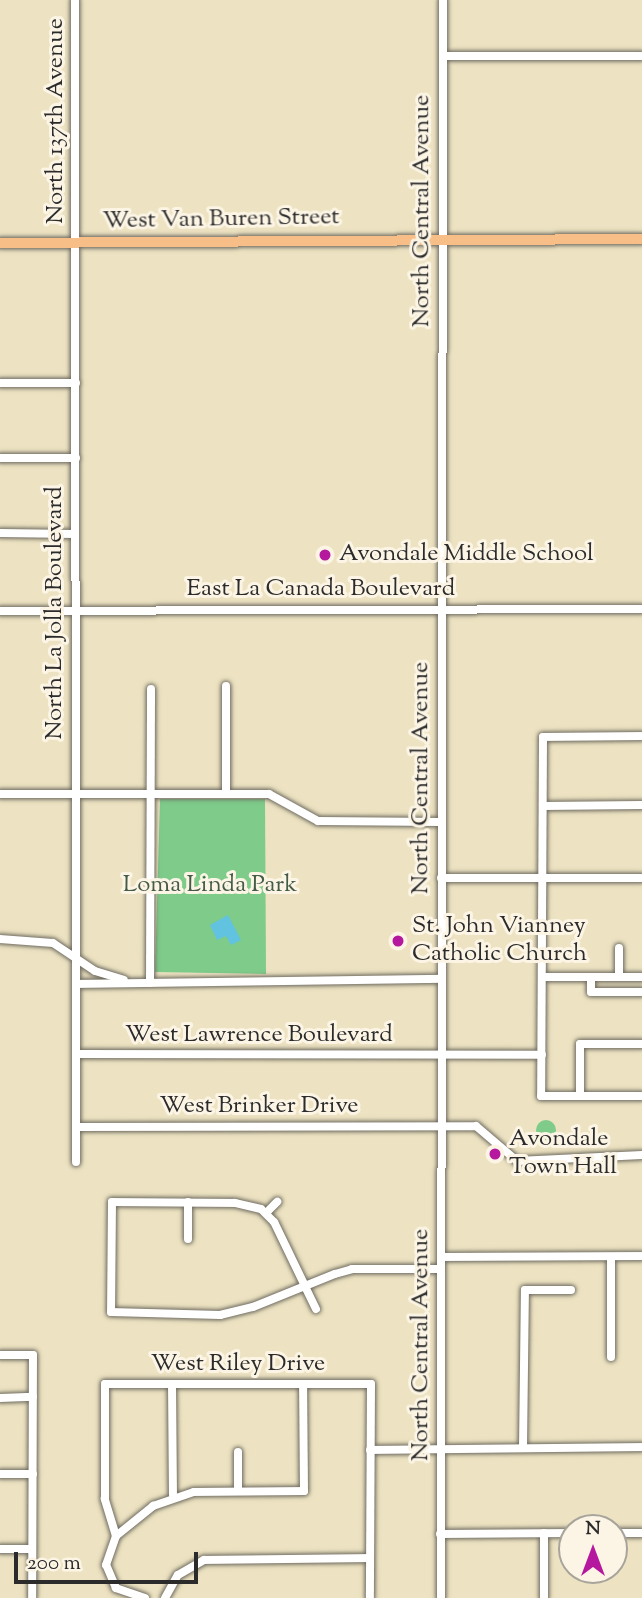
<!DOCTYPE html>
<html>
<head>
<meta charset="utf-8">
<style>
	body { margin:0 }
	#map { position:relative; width:642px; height:1598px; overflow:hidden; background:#ede3c2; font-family:"Sorts Mill Goudy",serif }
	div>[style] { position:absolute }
	.green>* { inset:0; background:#7ecb8a }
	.round { border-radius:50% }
	.water>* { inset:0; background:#61c3df }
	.roads { filter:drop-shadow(0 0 2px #6f6b60) drop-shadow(0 0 2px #6f6b60) }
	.minor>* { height:8px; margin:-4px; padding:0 4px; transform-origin:4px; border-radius:4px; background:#fff }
	.major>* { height:10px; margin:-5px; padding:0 5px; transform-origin:5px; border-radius:5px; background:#f7be88 }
	.dots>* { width:19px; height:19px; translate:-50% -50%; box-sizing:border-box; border:4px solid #fcf5e5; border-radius:50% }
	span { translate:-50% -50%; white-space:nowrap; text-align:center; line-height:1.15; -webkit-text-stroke:6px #fcf5e5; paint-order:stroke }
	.street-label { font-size:24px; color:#2b2b2b }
	.poi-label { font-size:24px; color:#2b2b2b }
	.left { translate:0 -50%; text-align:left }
	.park-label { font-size:24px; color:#445b48 }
	.north { position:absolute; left:558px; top:1514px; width:70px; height:70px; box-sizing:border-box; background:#fcf5e5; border:2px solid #a8a49b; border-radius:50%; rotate:0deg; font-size:19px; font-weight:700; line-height:28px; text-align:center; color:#2b2b2b }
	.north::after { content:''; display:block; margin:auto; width:24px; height:32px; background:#b5179e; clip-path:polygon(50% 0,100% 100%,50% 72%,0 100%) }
	.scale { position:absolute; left:14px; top:1552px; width:184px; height:32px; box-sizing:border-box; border:4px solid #2b2b2b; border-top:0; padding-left:9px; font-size:21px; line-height:24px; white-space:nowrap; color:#2b2b2b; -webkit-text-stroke:5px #fcf5e5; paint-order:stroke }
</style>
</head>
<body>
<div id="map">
	<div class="green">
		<i style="clip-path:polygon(160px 799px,265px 799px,266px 974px,155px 972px)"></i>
		<i class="round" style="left:536px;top:1120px;width:20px;height:20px"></i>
	</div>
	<div class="water">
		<i style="clip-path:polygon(228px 915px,241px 940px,231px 945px,226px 936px,217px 940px,210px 925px)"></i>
	</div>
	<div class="roads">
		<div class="minor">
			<i style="left:75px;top:0;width:1162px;rotate:89.95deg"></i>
			<i style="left:443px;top:56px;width:199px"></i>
			<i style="left:0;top:383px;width:76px"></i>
			<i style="left:0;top:458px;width:76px"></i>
			<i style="left:0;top:533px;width:75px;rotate:0.8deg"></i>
			<i style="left:0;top:611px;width:642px;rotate:-0.18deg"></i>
			<i style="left:226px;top:686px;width:108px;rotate:90deg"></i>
			<i style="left:642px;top:736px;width:99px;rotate:179.4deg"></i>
			<i style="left:543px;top:737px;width:359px;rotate:90.3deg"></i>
			<i style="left:541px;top:1096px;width:101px"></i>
			<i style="left:0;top:794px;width:269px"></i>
			<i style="left:269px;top:794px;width:56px;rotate:28.9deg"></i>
			<i style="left:318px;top:821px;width:123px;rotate:0.5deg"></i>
			<i style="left:543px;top:806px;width:99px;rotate:-0.6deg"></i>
			<i style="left:441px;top:878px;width:201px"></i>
			<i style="left:0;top:939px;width:53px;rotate:4.3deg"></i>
			<i style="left:53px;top:943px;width:50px;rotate:33.7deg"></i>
			<i style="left:95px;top:971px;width:30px;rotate:17deg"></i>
			<i style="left:619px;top:948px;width:29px;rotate:90deg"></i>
			<i style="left:542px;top:977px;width:100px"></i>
			<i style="left:591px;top:977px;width:15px;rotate:90deg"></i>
			<i style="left:591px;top:992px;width:51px"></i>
			<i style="left:150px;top:983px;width:294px;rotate:-89.8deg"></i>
			<i style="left:77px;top:984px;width:364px;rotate:-0.8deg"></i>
			<i style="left:77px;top:1054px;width:465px;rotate:0.1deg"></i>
			<i style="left:580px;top:1096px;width:52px;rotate:-90deg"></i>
			<i style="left:580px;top:1044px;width:62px"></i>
			<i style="left:77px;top:1127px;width:399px;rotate:-0.1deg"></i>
			<i style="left:476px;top:1126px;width:54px;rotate:40.5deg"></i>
			<i style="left:517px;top:1161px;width:125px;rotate:-2.7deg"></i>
			<i style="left:266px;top:1213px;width:16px;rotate:-45deg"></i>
			<i style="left:188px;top:1239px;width:37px;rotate:-90deg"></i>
			<i style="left:441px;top:1257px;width:201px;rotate:-0.3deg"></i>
			<i style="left:316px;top:1309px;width:25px;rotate:-116deg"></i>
			<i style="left:305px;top:1286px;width:71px;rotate:-115.8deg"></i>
			<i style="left:274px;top:1222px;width:18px;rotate:-135deg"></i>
			<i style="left:261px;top:1209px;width:27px;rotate:-167deg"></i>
			<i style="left:235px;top:1203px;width:123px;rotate:-179.5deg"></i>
			<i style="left:112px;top:1202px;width:110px;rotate:90.5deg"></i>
			<i style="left:111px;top:1312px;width:109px;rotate:1.6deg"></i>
			<i style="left:220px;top:1315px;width:34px;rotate:-14deg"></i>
			<i style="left:253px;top:1307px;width:56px;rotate:-22deg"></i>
			<i style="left:305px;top:1286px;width:32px;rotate:-22deg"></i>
			<i style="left:335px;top:1274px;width:18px;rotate:-16deg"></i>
			<i style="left:352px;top:1269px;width:89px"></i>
			<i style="left:0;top:1355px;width:33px"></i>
			<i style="left:33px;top:1355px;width:243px;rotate:90.2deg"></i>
			<i style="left:611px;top:1357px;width:100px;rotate:-90deg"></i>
			<i style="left:172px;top:1384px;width:111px;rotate:89.5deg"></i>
			<i style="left:0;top:1398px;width:33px;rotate:-2deg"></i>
			<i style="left:523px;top:1448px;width:158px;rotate:-89.3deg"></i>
			<i style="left:525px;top:1290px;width:46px"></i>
			<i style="left:370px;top:1450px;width:272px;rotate:-0.6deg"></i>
			<i style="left:238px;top:1452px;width:39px;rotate:90deg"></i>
			<i style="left:0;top:1474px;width:33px"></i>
			<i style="left:614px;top:1533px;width:28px"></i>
			<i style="left:440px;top:1534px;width:132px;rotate:-0.4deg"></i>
			<i style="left:116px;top:1536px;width:39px;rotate:-107deg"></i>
			<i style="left:105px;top:1499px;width:115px;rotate:-90deg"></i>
			<i style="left:105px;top:1384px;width:266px"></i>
			<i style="left:371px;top:1384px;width:214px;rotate:90.3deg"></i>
			<i style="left:0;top:1549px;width:32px"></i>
			<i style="left:145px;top:1598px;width:31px;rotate:-161deg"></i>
			<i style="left:116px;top:1588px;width:25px;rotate:-113deg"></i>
			<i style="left:106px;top:1565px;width:31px;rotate:-71deg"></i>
			<i style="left:116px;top:1536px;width:48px;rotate:-39deg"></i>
			<i style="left:153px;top:1506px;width:43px;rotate:-18.9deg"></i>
			<i style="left:194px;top:1492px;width:110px;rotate:-0.5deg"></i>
			<i style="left:304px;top:1491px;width:107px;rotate:-90.5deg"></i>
			<i style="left:165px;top:1598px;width:26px;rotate:-61deg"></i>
			<i style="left:178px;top:1575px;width:30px;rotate:-30deg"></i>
			<i style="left:204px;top:1560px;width:166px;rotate:-0.7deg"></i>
			<i style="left:441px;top:1598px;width:1598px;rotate:-89.93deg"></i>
			<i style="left:544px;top:1598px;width:65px;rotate:-90deg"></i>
		</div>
		<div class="major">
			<i style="left:0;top:243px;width:642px;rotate:-0.36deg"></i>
		</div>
	</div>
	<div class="dots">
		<i style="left:325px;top:555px;background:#b5179e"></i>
		<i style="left:398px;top:941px;background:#b5179e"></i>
		<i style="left:495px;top:1154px;background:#b5179e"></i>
	</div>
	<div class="street-label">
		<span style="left:57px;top:121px;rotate:-90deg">North 137th Avenue</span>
		<span style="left:423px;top:211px;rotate:-90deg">North Central Avenue</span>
		<span style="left:221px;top:220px;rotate:-1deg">West Van Buren Street</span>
		<span style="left:321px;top:590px">East La Canada Boulevard</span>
		<span style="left:56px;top:613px;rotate:-90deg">North La Jolla Boulevard</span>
		<span style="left:422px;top:778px;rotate:-90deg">North Central Avenue</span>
		<span style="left:259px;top:1036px">West Lawrence Boulevard</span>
		<span style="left:259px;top:1107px">West Brinker Drive</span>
		<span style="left:422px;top:1345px;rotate:-90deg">North Central Avenue</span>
		<span style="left:238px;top:1365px">West Riley Drive</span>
	</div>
	<div class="poi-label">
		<span class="left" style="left:339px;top:555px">Avondale Middle School</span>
		<span class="left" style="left:412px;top:941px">St. John Vianney<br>Catholic Church</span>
		<span class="left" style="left:509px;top:1154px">Avondale<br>Town Hall</span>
	</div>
	<div class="park-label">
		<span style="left:210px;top:886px">Loma Linda Park</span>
	</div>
	<div class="north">N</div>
	<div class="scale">200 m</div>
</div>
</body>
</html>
